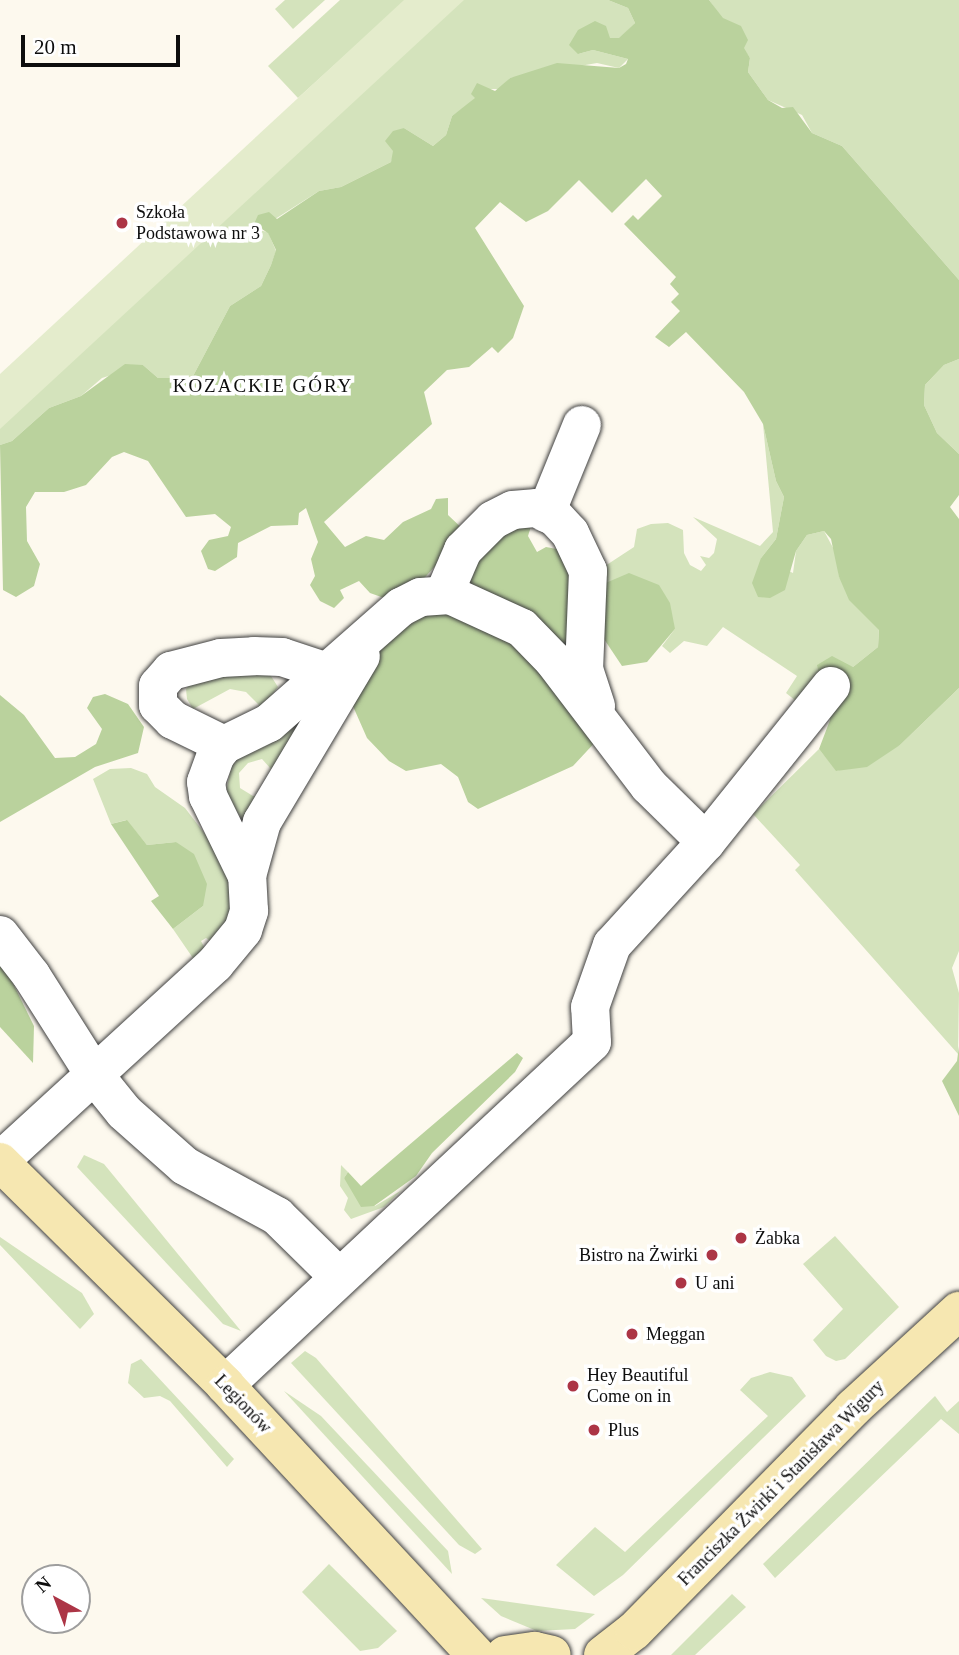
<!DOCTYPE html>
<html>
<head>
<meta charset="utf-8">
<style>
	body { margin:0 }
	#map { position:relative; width:959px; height:1655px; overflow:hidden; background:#fdf9ee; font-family:"Times New Roman",serif }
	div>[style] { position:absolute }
	.green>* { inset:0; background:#d4e3bc }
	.forest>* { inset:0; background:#bad29d }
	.pitch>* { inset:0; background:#e4eccc }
	.roads { filter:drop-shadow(0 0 2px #404040) drop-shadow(0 0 2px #404040) }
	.street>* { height:38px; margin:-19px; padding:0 19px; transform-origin:19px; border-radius:19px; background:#fff }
	.secondary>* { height:38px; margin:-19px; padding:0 19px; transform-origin:19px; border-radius:19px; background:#f6e7b1 }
	.dots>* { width:19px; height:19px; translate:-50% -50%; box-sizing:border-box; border:4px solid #fff; border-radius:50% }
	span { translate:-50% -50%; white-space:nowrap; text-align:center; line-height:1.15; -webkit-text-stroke:7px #fff; paint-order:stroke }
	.poi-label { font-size:18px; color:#0d0d0d }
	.left { translate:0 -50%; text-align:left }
	.right { translate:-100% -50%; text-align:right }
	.street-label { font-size:18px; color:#0d0d0d }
	.neighbourhood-label { font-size:19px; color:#0d0d0d; letter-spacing:2px }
	.north { position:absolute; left:21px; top:1564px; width:70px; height:70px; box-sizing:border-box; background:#fff; border:2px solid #9e9e9e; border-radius:50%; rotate:319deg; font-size:19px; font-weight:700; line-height:28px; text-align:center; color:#0d0d0d }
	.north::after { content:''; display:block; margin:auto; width:24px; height:32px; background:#ac3546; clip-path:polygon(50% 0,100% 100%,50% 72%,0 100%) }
	.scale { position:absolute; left:21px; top:35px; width:159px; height:32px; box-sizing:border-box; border:4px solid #0d0d0d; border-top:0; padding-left:9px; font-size:21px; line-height:24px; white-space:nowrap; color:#0d0d0d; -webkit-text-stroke:5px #fff; paint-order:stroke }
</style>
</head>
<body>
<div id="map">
	<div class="green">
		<i style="clip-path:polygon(285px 0,325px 0,293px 29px,275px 9px)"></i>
		<i style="clip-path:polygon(340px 0,406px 0,298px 98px,268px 66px)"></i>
		<i style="clip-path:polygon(462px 0,608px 0,628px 8px,635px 23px,620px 38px,609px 38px,578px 54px,593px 50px,628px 59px,619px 68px,597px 63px,510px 78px,499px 89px,490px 89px,452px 116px,446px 135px,433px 146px,404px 128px,391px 162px,341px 187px,319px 191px,258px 230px,268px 232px,276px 251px,271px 265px,261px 286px,230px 306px,192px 378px,158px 378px,143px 365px,102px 378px,81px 396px,49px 408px,12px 441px,0 445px,0 424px)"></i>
		<i style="clip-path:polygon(709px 0,959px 0,959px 280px,842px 146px,812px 133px,802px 115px,768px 100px,748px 72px,750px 58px)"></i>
		<i style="clip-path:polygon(959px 359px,959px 454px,937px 433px,924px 405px,925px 385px,944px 365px)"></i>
		<i style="clip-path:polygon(763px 424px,776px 481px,784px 497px,776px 539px,761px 558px,793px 573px,796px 551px,807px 535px,824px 531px,838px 557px,839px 577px,879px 629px,878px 647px,853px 667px,818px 664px,822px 676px,796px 701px,786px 693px,797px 676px,723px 627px,707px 646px,684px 641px,670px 653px,662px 646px,675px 629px,601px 585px,605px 566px,634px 547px,637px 529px,651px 524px,668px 523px,683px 530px,684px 553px,690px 565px,701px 571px,706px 565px,700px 556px,709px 558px,714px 553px,717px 539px,693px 517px,760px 546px,773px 532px)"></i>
		<i style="clip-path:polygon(264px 665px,278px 687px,258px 714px,259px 705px,246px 692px,230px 689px,193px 709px,187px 699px,186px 689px,192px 681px)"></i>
		<i style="clip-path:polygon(959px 688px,959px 951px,952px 968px,959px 993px,958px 1054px,795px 870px,800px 865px,753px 814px,819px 749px,837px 771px,900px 745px)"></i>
		<i style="clip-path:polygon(308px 713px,279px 778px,262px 759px,248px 763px,239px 773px,240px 788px,253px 796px,268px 796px,250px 833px,226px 793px,232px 762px)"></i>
		<i style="clip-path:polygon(131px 768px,147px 774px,155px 787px,185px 808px,222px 856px,238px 915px,218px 946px,206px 938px,201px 941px,209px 956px,197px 964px,173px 929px,203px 906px,176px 842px,147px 845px,126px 820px,111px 824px,93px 779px,110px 769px)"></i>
		<i style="clip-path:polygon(84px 1155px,104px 1164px,241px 1331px,223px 1324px,77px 1167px)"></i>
		<i style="clip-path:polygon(341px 1165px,348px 1172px,344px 1178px,375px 1206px,402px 1190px,384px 1207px,351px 1219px,344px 1210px,348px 1198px,340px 1186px)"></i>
		<i style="clip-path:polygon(835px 1236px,899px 1307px,845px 1359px,836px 1361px,826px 1356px,813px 1340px,843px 1309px,803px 1264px)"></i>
		<i style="clip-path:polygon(0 1237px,82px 1293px,94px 1314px,80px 1329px,0 1245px)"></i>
		<i style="clip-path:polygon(305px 1351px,316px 1358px,482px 1549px,475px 1554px,459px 1545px,291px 1363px)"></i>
		<i style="clip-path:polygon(141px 1359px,234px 1459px,227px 1467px,170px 1401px,160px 1396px,144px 1398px,128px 1383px,131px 1364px)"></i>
		<i style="clip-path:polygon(770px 1372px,792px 1377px,806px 1396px,623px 1575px,594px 1596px,556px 1565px,595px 1527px,625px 1552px,768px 1416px,740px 1390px,751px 1378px)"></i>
		<i style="clip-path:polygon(284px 1391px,321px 1416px,448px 1551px,452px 1574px)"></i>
		<i style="clip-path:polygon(935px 1396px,947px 1412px,959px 1401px,959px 1434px,941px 1419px,775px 1578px,763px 1564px)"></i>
		<i style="clip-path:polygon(329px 1564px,397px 1631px,378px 1648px,360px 1651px,302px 1592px)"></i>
		<i style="clip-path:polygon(732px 1594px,746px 1607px,695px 1655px,671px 1655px)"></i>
		<i style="clip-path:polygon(481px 1598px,595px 1614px,575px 1629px,537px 1631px,501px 1616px)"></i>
	</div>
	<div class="forest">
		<i style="clip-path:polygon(608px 0,709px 0,723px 18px,741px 26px,748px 40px,744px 48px,750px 58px,748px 72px,768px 100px,782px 108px,793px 107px,812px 133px,842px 146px,959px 280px,959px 359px,944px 365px,925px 385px,924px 405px,937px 433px,959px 454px,959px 495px,950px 507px,959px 519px,959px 688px,900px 745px,867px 767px,836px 771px,819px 749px,830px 720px,817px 665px,832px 656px,853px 667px,878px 647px,879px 630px,849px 600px,839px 577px,831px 539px,824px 531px,807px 535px,796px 551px,785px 590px,770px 598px,758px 597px,752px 583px,761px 558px,776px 539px,784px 497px,776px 481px,763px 424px,744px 392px,686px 332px,669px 347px,655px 337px,680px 311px,671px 302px,679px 294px,670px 284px,676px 277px,624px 224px,633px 215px,638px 220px,662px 196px,646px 179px,612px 213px,579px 180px,548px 211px,526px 222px,500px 202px,475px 228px,524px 306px,513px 338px,498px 353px,492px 347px,469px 367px,447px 370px,424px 392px,432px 424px,324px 522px,345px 547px,366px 536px,384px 540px,403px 522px,431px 509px,436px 499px,448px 498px,448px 515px,466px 532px,418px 585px,387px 599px,370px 593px,359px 581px,340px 590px,344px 598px,334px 608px,320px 601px,310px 585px,315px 576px,311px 559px,318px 542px,306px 508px,299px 513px,298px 525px,271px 526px,238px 543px,237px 557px,215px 571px,208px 569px,201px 551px,209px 540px,228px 536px,231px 527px,215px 514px,186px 517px,148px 461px,124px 452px,112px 457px,86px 485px,64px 492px,35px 492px,26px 507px,27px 541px,40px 564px,34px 586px,16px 597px,3px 590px,0 445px,12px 441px,49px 408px,81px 396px,125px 364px,143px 365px,158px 378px,192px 378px,230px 306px,261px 286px,271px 265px,276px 250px,268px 233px,254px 224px,258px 215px,269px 212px,277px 219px,319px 191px,341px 187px,391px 162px,393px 151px,385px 141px,393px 131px,404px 128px,433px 146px,446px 135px,452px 116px,475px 98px,471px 94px,477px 83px,495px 91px,510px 78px,557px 63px,619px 68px,626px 64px,628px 59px,593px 50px,578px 54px,569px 45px,578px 30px,595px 21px,606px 26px,610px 38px,619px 38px,635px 23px,628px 8px)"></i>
		<i style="clip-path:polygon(532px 523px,528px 536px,537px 552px,546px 547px,562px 550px,576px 601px,564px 658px,459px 587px,481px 540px)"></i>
		<i style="clip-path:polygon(629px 573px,659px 585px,670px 603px,675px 629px,647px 662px,622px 666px,596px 627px,601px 585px)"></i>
		<i style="clip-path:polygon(435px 606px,506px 632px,600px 737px,573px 766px,478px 809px,468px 802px,458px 777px,441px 764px,406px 771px,389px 761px,367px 738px,352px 704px,371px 654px)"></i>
		<i style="clip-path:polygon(105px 694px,128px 704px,144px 727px,138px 753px,95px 767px,0 822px,0 695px,24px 715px,55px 758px,75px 757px,96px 744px,102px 729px,87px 708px,93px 697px)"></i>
		<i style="clip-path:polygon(127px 820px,147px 845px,176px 842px,194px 854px,207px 884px,203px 906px,173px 929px,151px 901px,159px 896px,111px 824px)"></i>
		<i style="clip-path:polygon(0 957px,34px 1026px,33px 1063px,0 1027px)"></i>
		<i style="clip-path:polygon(959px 1046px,959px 1116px,942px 1081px,957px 1061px)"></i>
		<i style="clip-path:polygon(517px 1053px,523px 1058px,515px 1072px,432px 1153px,416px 1176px,374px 1206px,361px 1207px,344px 1178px,348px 1172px,361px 1186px)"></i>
	</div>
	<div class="pitch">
		<i style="clip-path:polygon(404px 0,464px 0,0 429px,0 374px)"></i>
	</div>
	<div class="roads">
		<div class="street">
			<i style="left:546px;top:513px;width:95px;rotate:-67.8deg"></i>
			<i style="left:444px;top:594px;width:48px;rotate:-66.6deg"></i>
			<i style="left:463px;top:550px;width:42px;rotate:-45deg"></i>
			<i style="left:493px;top:520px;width:22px;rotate:-27deg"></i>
			<i style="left:513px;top:510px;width:24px;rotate:-5deg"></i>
			<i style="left:537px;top:508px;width:20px;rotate:27deg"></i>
			<i style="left:555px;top:517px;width:22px;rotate:47deg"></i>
			<i style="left:570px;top:533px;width:42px;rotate:64.7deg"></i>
			<i style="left:588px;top:571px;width:98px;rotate:92.3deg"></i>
			<i style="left:584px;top:669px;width:39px;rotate:72deg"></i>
			<i style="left:224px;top:745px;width:57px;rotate:-153.9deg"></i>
			<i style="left:173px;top:720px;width:21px;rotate:-135deg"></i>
			<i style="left:158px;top:705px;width:19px;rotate:-90deg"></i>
			<i style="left:158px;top:686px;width:20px;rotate:-49deg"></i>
			<i style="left:171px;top:671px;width:52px;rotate:-14.6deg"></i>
			<i style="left:221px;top:658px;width:33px;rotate:-3deg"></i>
			<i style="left:254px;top:656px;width:28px;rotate:2deg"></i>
			<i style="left:282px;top:657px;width:47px;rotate:18.4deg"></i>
			<i style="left:247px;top:876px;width:56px;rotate:-74.5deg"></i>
			<i style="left:262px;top:822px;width:193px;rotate:-59.2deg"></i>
			<i style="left:0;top:935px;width:51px;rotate:52.2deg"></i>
			<i style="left:31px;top:975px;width:120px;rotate:57.6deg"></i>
			<i style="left:95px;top:1076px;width:46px;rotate:51.1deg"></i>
			<i style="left:124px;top:1112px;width:81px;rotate:41.5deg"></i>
			<i style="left:185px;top:1166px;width:105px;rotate:28.5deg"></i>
			<i style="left:277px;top:1216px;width:86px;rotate:44.5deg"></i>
			<i style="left:0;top:1161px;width:292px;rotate:-42.5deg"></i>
			<i style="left:215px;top:964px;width:44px;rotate:-50.5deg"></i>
			<i style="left:243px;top:930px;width:20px;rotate:-72deg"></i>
			<i style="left:249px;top:911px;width:35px;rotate:-93deg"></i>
			<i style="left:247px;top:876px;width:89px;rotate:-116deg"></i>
			<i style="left:208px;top:796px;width:14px;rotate:-98deg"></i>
			<i style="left:206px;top:782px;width:29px;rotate:-70deg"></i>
			<i style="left:216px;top:755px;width:13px;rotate:-51deg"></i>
			<i style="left:224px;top:745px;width:50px;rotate:-26.1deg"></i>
			<i style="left:269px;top:723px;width:176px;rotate:-41.3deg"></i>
			<i style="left:401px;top:607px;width:22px;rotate:-27deg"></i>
			<i style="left:421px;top:597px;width:29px;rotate:-4deg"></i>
			<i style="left:450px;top:595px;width:79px;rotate:24.6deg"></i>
			<i style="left:522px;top:628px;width:45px;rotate:45.9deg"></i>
			<i style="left:553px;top:660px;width:158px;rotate:52.7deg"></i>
			<i style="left:649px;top:786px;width:80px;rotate:44.5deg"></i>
			<i style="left:706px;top:842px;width:200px;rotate:-51.3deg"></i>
			<i style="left:225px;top:1385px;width:502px;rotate:-43.06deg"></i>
			<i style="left:592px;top:1042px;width:35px;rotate:-93deg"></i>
			<i style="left:590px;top:1007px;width:66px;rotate:-70.5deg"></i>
			<i style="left:612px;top:945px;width:139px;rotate:-47.6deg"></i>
		</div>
		<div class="secondary">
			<i style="left:0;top:1162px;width:317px;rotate:44.7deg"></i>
			<i style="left:225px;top:1385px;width:369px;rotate:47.1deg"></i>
			<i style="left:505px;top:1655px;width:30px;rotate:-8deg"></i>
			<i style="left:535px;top:1651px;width:17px;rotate:13deg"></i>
			<i style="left:603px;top:1655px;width:39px;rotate:-38deg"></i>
			<i style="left:634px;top:1631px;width:313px;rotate:-45.5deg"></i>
			<i style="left:853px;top:1408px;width:144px;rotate:-42.5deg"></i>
		</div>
	</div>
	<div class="dots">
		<i style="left:122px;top:223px;background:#ac3546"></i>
		<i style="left:741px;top:1238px;background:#ac3546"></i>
		<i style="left:712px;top:1255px;background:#ac3546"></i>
		<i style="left:681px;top:1283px;background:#ac3546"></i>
		<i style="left:632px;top:1334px;background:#ac3546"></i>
		<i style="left:573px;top:1386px;background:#ac3546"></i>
		<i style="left:594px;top:1430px;background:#ac3546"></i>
	</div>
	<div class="poi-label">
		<span class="left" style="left:136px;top:223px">Szkoła<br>Podstawowa nr 3</span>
		<span class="left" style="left:755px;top:1238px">Żabka</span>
		<span class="right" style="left:698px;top:1255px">Bistro na Żwirki</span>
		<span class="left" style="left:695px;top:1283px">U ani</span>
		<span class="left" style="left:646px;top:1334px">Meggan</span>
		<span class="left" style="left:587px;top:1386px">Hey Beautiful<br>Come on in</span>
		<span class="left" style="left:608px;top:1430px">Plus</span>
	</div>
	<div class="street-label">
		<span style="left:243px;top:1404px;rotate:46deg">Legionów</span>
		<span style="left:781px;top:1483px;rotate:-45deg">Franciszka Żwirki i Stanisława Wigury</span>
	</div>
	<div class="neighbourhood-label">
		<span style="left:263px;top:386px">KOZACKIE GÓRY</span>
	</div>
	<div class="north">N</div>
	<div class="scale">20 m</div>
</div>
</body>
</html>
